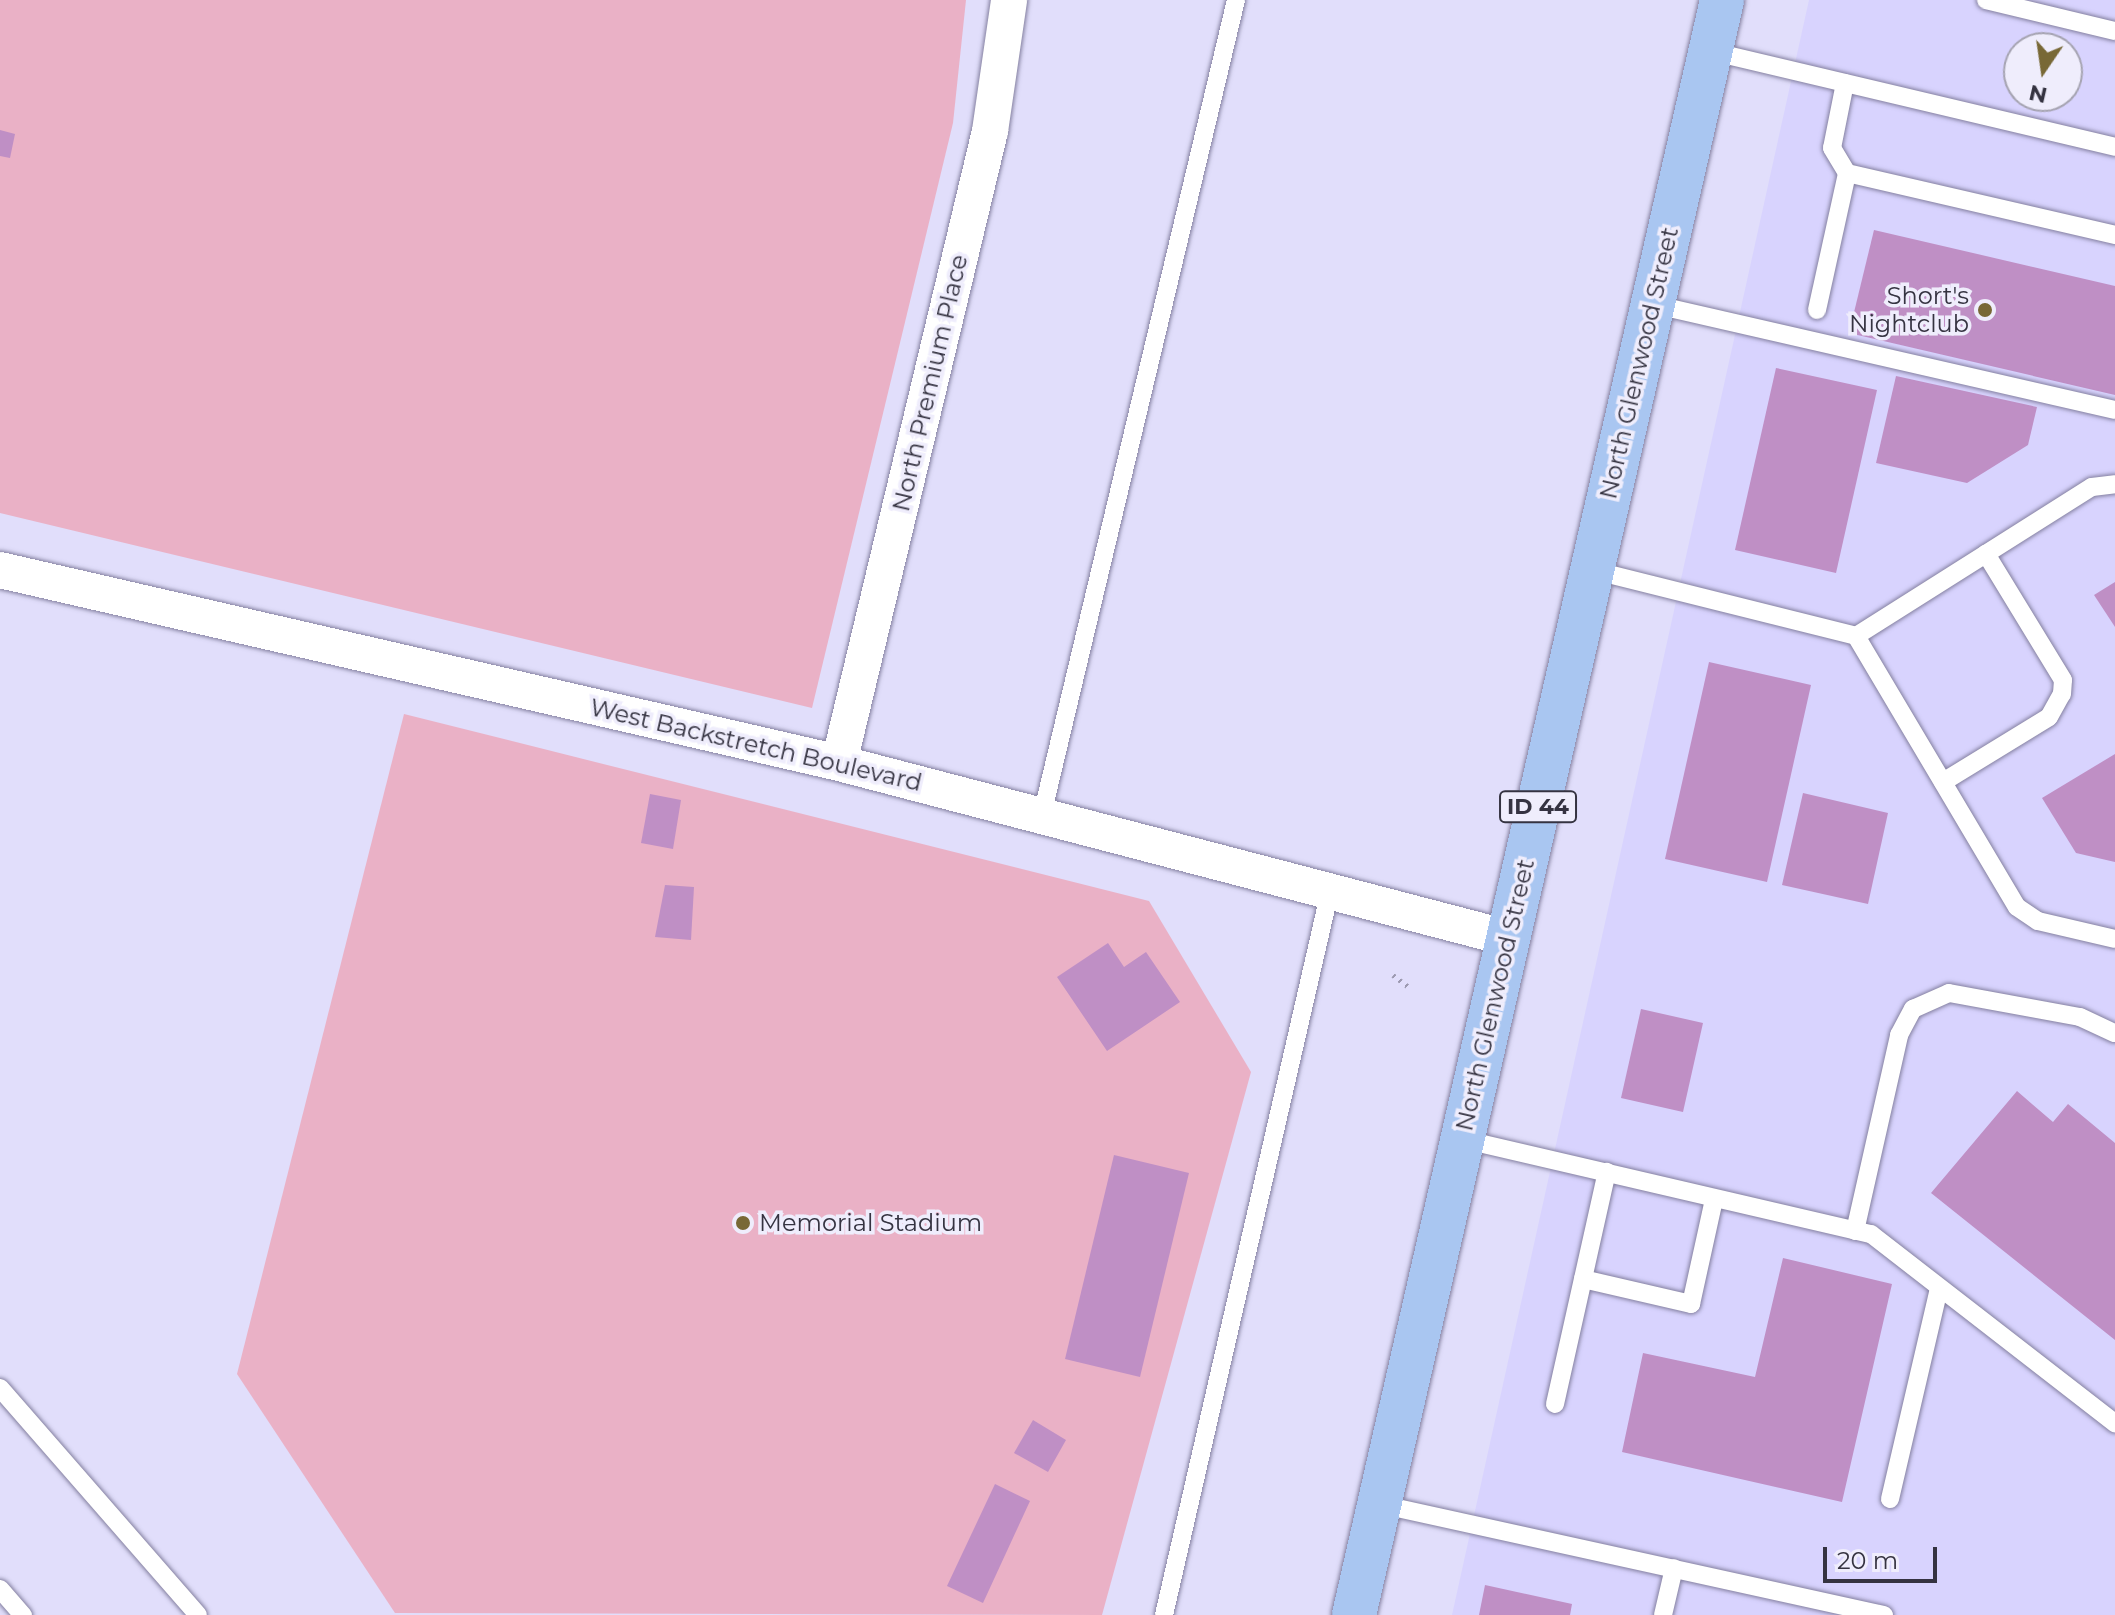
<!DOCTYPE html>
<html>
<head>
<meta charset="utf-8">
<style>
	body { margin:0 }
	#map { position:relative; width:2115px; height:1615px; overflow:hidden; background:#e1defb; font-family:Montserrat,sans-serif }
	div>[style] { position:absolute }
	.built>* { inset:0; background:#d8d3fe }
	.green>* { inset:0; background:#eab1c6 }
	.building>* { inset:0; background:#bf8fc5 }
	.path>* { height:5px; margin-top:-2.5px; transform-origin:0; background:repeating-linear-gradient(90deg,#9d9ab1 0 2px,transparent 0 8px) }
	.roads { filter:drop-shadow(0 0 2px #8480a0) drop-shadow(0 0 2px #8480a0) }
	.lane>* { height:18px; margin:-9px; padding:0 9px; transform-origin:9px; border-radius:9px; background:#fff }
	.street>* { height:36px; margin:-18px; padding:0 18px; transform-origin:18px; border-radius:18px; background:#fff }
	.primary>* { height:44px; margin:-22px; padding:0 22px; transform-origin:22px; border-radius:22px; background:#a9c6f1 }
	.dots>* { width:22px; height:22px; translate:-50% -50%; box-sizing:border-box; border:4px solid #efedfc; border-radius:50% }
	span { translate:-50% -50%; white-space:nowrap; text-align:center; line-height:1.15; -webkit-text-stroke:7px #efedfc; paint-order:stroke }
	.shield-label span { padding:2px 6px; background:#efedfc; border:2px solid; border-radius:6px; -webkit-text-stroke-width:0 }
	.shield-label { font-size:22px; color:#353341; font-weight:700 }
	.poi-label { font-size:24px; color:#353341 }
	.right { translate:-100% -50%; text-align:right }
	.left { translate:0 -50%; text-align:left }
	.street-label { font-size:24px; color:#353341 }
	.north { position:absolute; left:2003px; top:32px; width:80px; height:80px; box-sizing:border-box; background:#efedfc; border:2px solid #a5a3b1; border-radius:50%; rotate:193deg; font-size:22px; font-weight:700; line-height:32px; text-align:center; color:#353341 }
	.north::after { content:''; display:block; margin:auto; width:28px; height:36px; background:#786836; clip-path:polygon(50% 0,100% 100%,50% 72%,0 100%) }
	.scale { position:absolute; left:1823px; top:1547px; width:114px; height:36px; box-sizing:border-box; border:4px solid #353341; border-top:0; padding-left:10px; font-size:24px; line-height:28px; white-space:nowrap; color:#353341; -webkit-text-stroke:6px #efedfc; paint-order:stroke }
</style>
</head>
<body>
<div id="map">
	<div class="built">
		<i style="clip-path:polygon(evenodd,1809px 0,2115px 0,2115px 1615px,1452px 1615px,1809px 0,2019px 48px,2067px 48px,2067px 96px,2019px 96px,2019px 48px)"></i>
	</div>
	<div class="green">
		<i style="clip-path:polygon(0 0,966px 0,953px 123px,812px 708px,0 513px)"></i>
		<i style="clip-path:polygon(404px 714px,1149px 901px,1251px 1072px,1102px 1615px,395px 1613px,237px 1374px)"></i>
	</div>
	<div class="building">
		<i style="clip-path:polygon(0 130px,15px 134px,10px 158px,0 156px)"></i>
		<i style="clip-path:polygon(1874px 230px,2115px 286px,2115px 395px,1849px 333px)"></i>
		<i style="clip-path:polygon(1776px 368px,1877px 390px,1836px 573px,1735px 550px)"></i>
		<i style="clip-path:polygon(1896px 376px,2037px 407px,2028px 445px,1967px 483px,1876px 463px)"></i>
		<i style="clip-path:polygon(2115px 582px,2115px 627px,2094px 595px)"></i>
		<i style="clip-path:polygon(1709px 662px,1811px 685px,1767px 882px,1665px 859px)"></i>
		<i style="clip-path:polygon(2115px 754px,2115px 862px,2076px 853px,2042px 798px)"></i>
		<i style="clip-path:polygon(1803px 793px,1888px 813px,1868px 904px,1782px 885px)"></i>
		<i style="clip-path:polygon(650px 794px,681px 800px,673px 849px,641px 843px)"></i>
		<i style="clip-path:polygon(665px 885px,694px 887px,691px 940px,655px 937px)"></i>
		<i style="clip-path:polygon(1108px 943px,1124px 967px,1146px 952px,1180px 1002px,1107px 1051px,1057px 977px)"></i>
		<i style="clip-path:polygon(1641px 1009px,1703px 1023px,1683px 1112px,1621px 1098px)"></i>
		<i style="clip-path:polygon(2017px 1091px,2053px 1122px,2068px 1104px,2115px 1143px,2115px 1340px,1931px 1193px)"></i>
		<i style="clip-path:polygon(1114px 1155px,1189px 1173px,1140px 1377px,1065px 1359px)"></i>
		<i style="clip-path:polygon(1783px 1258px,1892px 1284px,1842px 1502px,1622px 1452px,1643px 1353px,1755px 1377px)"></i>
		<i style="clip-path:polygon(1033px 1420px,1066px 1440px,1048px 1472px,1014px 1453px)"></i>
		<i style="clip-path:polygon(995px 1484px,1030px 1501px,983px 1603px,947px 1586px)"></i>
		<i style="clip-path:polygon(1485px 1585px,1572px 1604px,1570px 1615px,1479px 1615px)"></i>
	</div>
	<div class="path">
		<i style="left:1393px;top:975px;width:21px;rotate:37deg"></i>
	</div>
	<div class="roads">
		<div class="lane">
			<i style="left:1986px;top:0;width:133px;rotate:13.5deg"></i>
			<i style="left:1710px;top:51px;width:416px;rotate:13.3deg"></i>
			<i style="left:1845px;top:83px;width:66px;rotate:101.3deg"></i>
			<i style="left:1832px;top:148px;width:29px;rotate:59deg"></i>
			<i style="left:1847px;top:173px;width:275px;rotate:13deg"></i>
			<i style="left:1652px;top:304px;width:475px;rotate:12.9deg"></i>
			<i style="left:1817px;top:310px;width:140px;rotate:-77.6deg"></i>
			<i style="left:1592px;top:570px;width:272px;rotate:14deg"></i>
			<i style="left:1856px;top:636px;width:315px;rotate:59.3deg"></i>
			<i style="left:2017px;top:907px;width:25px;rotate:34deg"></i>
			<i style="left:2038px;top:921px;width:79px;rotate:13.2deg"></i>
			<i style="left:1856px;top:636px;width:279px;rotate:-32.3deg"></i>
			<i style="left:2092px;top:487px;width:23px;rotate:-7deg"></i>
			<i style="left:1943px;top:782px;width:124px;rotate:-31.5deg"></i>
			<i style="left:2049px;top:717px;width:26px;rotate:-61deg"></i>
			<i style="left:2062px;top:694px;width:14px;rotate:-86deg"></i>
			<i style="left:2063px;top:680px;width:148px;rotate:-121.4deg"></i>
			<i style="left:1042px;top:815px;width:838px;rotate:-76.61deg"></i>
			<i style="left:1462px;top:1139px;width:420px;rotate:13.1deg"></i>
			<i style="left:1871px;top:1234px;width:309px;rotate:37.8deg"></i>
			<i style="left:1855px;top:1231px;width:201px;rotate:-77.3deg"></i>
			<i style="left:1899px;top:1035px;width:30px;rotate:-62deg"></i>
			<i style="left:1913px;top:1009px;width:39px;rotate:-24deg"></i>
			<i style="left:1949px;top:993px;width:133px;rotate:10.4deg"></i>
			<i style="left:2080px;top:1017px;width:38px;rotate:25deg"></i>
			<i style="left:1583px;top:1279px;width:111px;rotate:13deg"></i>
			<i style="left:1691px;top:1304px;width:107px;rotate:-77.6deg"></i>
			<i style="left:0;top:1388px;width:301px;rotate:48.9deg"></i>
			<i style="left:1555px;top:1404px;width:238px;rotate:-77.4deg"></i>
			<i style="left:1890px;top:1499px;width:216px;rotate:-76.9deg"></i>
			<i style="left:1379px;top:1504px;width:517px;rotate:12.4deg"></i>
			<i style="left:0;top:1589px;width:35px;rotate:49deg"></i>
			<i style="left:1164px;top:1615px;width:739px;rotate:-77.09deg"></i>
			<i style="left:1663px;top:1615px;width:48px;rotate:-76.8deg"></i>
		</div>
		<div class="street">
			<i style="left:0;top:570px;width:861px;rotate:12.95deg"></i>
			<i style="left:839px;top:763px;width:692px;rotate:14.66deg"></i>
			<i style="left:839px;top:763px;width:650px;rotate:-76.56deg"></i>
			<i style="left:990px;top:131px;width:132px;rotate:-81.7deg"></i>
		</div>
		<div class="primary">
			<i style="left:1354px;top:1615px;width:1656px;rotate:-77.16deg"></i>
		</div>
	</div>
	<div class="dots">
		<i style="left:1985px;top:310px;background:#786836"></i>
		<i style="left:743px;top:1223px;background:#786836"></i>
	</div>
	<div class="shield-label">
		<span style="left:1538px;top:807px">ID 44</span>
	</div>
	<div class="poi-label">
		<span class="right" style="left:1969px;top:310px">Short's<br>Nightclub</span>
		<span class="left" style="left:759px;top:1223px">Memorial Stadium</span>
	</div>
	<div class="street-label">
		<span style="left:1639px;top:363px;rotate:-77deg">North Glenwood Street</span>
		<span style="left:930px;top:383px;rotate:-77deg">North Premium Place</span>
		<span style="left:756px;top:745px;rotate:13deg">West Backstretch Boulevard</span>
		<span style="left:1495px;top:995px;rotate:-77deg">North Glenwood Street</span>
	</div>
	<div class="north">N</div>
	<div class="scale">20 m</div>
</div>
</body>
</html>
